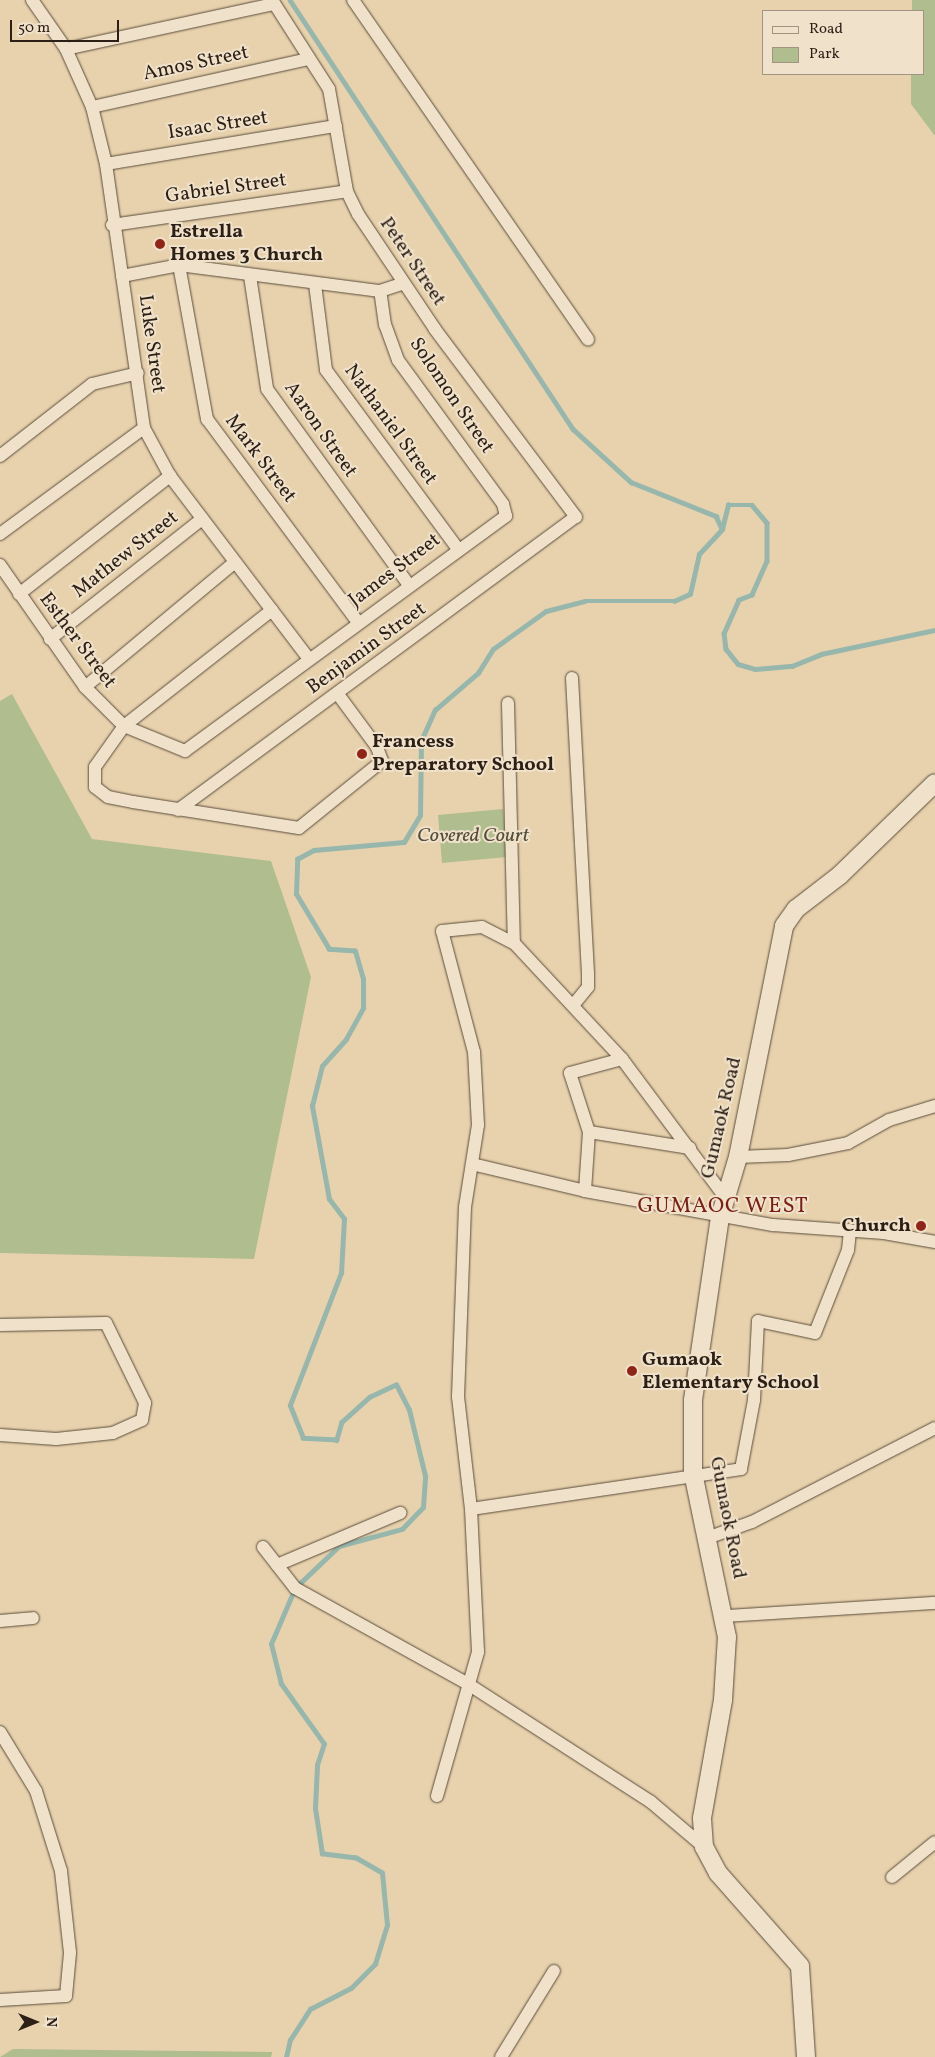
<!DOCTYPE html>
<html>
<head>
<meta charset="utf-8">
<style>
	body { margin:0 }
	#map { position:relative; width:935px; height:2057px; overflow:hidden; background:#e8d2ad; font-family:Vollkorn,serif }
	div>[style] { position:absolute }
	.green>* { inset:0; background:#b0bd8e }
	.stream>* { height:4.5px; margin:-2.25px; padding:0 2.25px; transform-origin:2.25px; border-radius:2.25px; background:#97b7ac }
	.roads { filter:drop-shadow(0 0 1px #5b4c3c) drop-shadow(0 0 1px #5b4c3c) }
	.street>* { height:12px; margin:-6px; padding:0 6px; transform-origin:6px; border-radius:6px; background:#f0e2ca }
	.secondary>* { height:18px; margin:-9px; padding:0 9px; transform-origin:9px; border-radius:9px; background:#f0e2ca }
	.dots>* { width:14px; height:14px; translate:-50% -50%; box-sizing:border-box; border:2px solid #f0e2ca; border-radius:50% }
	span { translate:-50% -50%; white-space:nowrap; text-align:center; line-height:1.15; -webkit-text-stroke:4px #f0e2ca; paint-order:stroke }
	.street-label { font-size:20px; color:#2c1f16 }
	.poi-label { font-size:20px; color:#2c1f16; font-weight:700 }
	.left { translate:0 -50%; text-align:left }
	.right { translate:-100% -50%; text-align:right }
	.park-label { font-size:20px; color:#544e3a; font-style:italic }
	.quarter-label { font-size:22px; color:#7a1f14; letter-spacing:1px }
	.legend { position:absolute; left:762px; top:10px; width:162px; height:65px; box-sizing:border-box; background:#f0e2ca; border:1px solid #a29482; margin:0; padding:6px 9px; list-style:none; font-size:15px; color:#2c1f16 }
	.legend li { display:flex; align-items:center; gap:10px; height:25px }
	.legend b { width:25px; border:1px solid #a29482 }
	.north { position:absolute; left:10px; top:1997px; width:50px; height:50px; -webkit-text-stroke:4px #f0e2ca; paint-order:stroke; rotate:90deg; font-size:14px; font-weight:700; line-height:20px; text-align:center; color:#2c1f16 }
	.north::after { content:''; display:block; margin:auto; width:18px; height:22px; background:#2c1f16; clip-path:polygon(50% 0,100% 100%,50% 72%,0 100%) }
	.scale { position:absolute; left:10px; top:20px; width:109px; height:22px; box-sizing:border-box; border:2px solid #2c1f16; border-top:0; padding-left:6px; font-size:15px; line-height:18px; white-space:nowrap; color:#2c1f16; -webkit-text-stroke:4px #f0e2ca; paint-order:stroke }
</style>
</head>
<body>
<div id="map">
	<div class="green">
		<i style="clip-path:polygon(912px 0,935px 0,935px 136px,911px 104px,911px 74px,924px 74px,924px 11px,912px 11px)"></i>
		<i style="clip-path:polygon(12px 694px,92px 839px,271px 861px,311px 977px,254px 1259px,0 1253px,0 701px)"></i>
		<i style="clip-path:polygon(503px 809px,507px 857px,442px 863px,438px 815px)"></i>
		<i style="clip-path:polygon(13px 2049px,272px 2052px,272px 2053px,271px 2057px,0 2057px)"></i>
	</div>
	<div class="stream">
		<i style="left:290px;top:0;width:514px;rotate:56.59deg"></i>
		<i style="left:573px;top:429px;width:79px;rotate:42.4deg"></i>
		<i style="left:631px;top:482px;width:92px;rotate:21.8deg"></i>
		<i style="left:716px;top:516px;width:14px;rotate:65deg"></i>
		<i style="left:286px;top:2057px;width:17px;rotate:-77deg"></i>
		<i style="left:290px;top:2040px;width:37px;rotate:-57deg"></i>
		<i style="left:310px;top:2009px;width:46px;rotate:-27.1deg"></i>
		<i style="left:351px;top:1988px;width:34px;rotate:-45deg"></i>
		<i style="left:375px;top:1964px;width:41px;rotate:-72.9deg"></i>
		<i style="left:387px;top:1925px;width:52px;rotate:-95.5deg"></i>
		<i style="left:382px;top:1873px;width:30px;rotate:-150deg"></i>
		<i style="left:356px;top:1858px;width:34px;rotate:-173deg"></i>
		<i style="left:322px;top:1854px;width:47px;rotate:-98.7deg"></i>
		<i style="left:315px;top:1808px;width:43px;rotate:-87.3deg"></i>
		<i style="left:317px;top:1765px;width:22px;rotate:-72deg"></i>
		<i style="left:324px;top:1744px;width:74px;rotate:-125.6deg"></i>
		<i style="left:281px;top:1684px;width:41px;rotate:-104deg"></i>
		<i style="left:271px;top:1644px;width:61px;rotate:-66.8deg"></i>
		<i style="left:295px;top:1588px;width:61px;rotate:-43.7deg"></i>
		<i style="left:339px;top:1546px;width:65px;rotate:-15.1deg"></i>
		<i style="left:402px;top:1529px;width:30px;rotate:-46deg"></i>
		<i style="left:423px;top:1507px;width:31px;rotate:-86deg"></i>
		<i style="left:425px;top:1476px;width:68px;rotate:-103.6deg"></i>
		<i style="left:409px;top:1410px;width:28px;rotate:-117deg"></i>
		<i style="left:396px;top:1385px;width:29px;rotate:155deg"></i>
		<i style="left:370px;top:1397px;width:38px;rotate:138deg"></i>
		<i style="left:342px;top:1422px;width:19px;rotate:106deg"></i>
		<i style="left:337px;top:1440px;width:34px;rotate:-177deg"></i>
		<i style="left:303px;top:1438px;width:35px;rotate:-112deg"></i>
		<i style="left:290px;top:1405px;width:142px;rotate:-68.9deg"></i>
		<i style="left:341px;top:1273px;width:54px;rotate:-86.8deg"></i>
		<i style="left:344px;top:1219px;width:25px;rotate:-127deg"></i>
		<i style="left:329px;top:1199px;width:95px;rotate:-100.4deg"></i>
		<i style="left:312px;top:1106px;width:41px;rotate:-76deg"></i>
		<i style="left:322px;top:1066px;width:36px;rotate:-48deg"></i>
		<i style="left:346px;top:1039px;width:35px;rotate:-61deg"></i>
		<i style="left:363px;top:1008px;width:29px;rotate:-90deg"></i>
		<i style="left:363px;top:979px;width:29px;rotate:-106deg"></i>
		<i style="left:355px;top:951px;width:26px;rotate:-176deg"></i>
		<i style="left:329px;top:949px;width:64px;rotate:-121deg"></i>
		<i style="left:296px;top:894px;width:35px;rotate:-88deg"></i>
		<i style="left:297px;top:859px;width:19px;rotate:-28deg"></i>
		<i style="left:314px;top:850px;width:90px;rotate:-5.1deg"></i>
		<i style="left:404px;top:842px;width:31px;rotate:-59deg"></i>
		<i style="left:420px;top:815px;width:74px;rotate:-89.2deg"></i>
		<i style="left:421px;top:741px;width:34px;rotate:-66deg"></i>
		<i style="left:435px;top:710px;width:57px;rotate:-40.7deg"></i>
		<i style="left:478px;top:673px;width:28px;rotate:-58deg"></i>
		<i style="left:493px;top:649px;width:65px;rotate:-35.6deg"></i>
		<i style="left:546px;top:611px;width:40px;rotate:-14.4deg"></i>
		<i style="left:585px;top:601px;width:89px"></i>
		<i style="left:674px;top:601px;width:17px;rotate:-24deg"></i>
		<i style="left:690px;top:594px;width:41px;rotate:-77.3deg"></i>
		<i style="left:699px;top:554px;width:34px;rotate:-47deg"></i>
		<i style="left:722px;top:529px;width:25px;rotate:-76deg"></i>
		<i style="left:728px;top:505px;width:24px"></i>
		<i style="left:752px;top:505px;width:23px;rotate:50deg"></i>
		<i style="left:767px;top:523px;width:38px;rotate:90deg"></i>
		<i style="left:767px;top:561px;width:37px;rotate:114deg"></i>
		<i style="left:752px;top:595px;width:14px;rotate:159deg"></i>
		<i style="left:739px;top:600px;width:36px;rotate:114deg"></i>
		<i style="left:724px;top:633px;width:16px;rotate:83deg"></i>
		<i style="left:726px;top:649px;width:19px;rotate:51deg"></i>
		<i style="left:738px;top:664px;width:18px;rotate:16deg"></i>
		<i style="left:755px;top:669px;width:37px;rotate:-5deg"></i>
		<i style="left:792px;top:666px;width:31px;rotate:-22deg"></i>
		<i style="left:821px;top:654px;width:116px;rotate:-11.9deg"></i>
	</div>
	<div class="roads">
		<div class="street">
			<i style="left:32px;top:0;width:60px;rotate:55.2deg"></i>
			<i style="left:66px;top:49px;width:64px;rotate:65.9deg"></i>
			<i style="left:92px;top:107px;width:59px;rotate:76.2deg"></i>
			<i style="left:106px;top:164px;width:267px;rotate:81.8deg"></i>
			<i style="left:144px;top:428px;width:55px;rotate:61.6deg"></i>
			<i style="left:170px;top:476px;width:230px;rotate:52.8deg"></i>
			<i style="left:353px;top:0;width:413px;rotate:55.3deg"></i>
			<i style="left:66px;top:49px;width:213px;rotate:-12.2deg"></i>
			<i style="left:92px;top:107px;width:221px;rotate:-12.5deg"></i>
			<i style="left:106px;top:164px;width:233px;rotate:-9.4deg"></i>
			<i style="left:112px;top:225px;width:237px;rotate:-8.2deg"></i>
			<i style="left:179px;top:265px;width:157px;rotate:79.7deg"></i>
			<i style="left:207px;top:419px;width:253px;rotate:53.4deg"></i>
			<i style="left:122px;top:276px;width:58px;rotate:-10.9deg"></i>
			<i style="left:179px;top:265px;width:203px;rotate:7.4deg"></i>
			<i style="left:380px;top:291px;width:25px;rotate:-18deg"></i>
			<i style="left:250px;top:276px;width:114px;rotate:81.4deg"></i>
			<i style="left:267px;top:389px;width:242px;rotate:54.1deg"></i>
			<i style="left:315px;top:284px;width:87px;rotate:82.7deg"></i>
			<i style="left:326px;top:370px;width:221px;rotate:53.6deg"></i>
			<i style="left:0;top:456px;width:117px;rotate:-38deg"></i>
			<i style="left:92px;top:384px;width:47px;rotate:-13.4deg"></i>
			<i style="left:0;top:534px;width:179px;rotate:-36.4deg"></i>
			<i style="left:0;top:565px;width:149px;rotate:55.1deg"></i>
			<i style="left:85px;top:687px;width:55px;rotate:45deg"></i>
			<i style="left:124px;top:726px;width:66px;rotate:22.3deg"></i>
			<i style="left:185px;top:751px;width:398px;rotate:-36.2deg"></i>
			<i style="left:506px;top:516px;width:12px;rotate:-104deg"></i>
			<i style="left:503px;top:504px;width:178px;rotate:-126.1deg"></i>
			<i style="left:398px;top:360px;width:37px;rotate:-110deg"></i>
			<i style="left:385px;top:325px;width:34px;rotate:-98deg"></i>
			<i style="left:19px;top:594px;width:192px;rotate:-38deg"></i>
			<i style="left:272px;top:610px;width:188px;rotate:141.9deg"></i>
			<i style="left:124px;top:726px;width:50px;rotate:125.3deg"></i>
			<i style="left:95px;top:767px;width:20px;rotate:90deg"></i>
			<i style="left:95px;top:787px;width:16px;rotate:38deg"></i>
			<i style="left:108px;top:797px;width:25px;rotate:11deg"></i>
			<i style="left:133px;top:802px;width:168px;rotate:8.9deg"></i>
			<i style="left:299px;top:828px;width:107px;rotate:-38.9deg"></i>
			<i style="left:382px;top:761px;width:15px;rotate:-110deg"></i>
			<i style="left:377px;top:747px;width:67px;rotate:-126.5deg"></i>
			<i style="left:50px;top:639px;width:194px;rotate:-38.3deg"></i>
			<i style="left:572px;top:678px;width:296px;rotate:86.9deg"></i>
			<i style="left:588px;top:974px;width:13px;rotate:90deg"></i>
			<i style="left:588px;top:987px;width:22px;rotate:129deg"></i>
			<i style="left:85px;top:687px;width:194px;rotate:-39.8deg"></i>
			<i style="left:508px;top:703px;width:240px;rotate:88.6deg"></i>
			<i style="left:178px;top:810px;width:494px;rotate:-36.4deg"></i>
			<i style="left:576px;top:517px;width:235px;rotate:-126.9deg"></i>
			<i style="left:435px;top:329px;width:138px;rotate:-123.8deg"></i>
			<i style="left:358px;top:214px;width:25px;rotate:-116deg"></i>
			<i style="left:347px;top:191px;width:104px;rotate:-100deg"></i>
			<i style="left:329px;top:89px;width:106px;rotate:-122.6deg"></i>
			<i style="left:589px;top:1132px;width:62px;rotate:-107.9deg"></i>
			<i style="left:570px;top:1073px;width:54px;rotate:-15.1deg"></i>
			<i style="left:690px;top:1148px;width:102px;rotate:-171deg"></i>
			<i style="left:589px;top:1132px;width:59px;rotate:93.9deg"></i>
			<i style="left:585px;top:1191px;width:191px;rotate:10.3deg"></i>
			<i style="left:773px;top:1225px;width:111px;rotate:4.1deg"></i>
			<i style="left:884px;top:1233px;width:52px;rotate:10deg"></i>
			<i style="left:738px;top:1157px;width:50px;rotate:-2.3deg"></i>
			<i style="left:788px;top:1155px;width:61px;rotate:-11.3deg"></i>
			<i style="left:848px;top:1143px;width:47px;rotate:-29.3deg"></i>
			<i style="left:889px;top:1120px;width:48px;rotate:-16.9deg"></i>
			<i style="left:472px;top:1164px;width:116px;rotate:13.4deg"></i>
			<i style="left:0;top:1325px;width:106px;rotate:-1.1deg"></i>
			<i style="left:106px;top:1323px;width:89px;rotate:64deg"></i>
			<i style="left:145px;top:1403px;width:17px;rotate:100deg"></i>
			<i style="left:142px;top:1420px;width:32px;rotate:156deg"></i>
			<i style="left:113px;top:1433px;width:57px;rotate:174deg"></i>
			<i style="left:56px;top:1439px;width:56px;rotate:-175.9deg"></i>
			<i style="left:471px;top:1509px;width:273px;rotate:-8.4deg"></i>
			<i style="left:741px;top:1469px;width:70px;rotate:-79.3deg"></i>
			<i style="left:754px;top:1400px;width:79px;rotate:-87.1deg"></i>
			<i style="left:758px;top:1321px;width:58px;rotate:11.9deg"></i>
			<i style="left:815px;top:1333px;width:89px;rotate:-68.3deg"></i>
			<i style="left:848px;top:1250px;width:20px;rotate:-84deg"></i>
			<i style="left:707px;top:1538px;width:48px;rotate:-19.6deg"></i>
			<i style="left:752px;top:1522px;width:206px;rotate:-27.2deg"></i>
			<i style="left:263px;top:1547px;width:52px;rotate:52deg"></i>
			<i style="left:295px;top:1588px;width:198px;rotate:29deg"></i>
			<i style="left:468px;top:1684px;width:218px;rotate:32.8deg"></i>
			<i style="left:651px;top:1802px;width:70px;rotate:40.3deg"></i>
			<i style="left:277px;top:1565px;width:134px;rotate:-22.9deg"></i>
			<i style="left:726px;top:1616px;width:209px;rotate:-3.6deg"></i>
			<i style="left:0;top:1621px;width:33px;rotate:-5deg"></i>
			<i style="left:0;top:1732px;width:69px;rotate:58.6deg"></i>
			<i style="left:36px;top:1791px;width:84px;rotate:72.6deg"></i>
			<i style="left:61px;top:1871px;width:82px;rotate:83.7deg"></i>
			<i style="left:70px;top:1953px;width:43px;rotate:95.3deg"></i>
			<i style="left:66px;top:1996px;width:66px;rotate:176.5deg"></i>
			<i style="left:437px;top:1796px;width:150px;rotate:-74.1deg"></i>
			<i style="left:478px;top:1652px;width:143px;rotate:-92.8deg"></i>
			<i style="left:471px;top:1509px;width:113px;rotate:-96.6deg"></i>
			<i style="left:458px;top:1397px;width:190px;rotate:-87.9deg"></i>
			<i style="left:465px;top:1207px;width:83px;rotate:-81deg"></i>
			<i style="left:478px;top:1125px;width:73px;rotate:-93.1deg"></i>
			<i style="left:474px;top:1052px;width:125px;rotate:-104.8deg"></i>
			<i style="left:442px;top:931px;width:40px;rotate:-5.7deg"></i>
			<i style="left:482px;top:927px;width:36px;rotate:27deg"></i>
			<i style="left:514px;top:943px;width:158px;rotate:47deg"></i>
			<i style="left:622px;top:1059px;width:171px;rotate:53.3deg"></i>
			<i style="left:892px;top:1877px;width:55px;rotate:-39.1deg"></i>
			<i style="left:501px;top:2057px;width:101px;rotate:-58.4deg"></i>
		</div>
		<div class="secondary">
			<i style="left:806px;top:2057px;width:91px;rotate:-93.8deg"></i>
			<i style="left:800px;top:1966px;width:124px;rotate:-131.4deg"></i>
			<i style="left:718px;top:1873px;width:30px;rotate:-118deg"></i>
			<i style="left:704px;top:1847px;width:29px;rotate:-94deg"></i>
			<i style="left:702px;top:1818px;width:120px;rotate:-79.9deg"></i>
			<i style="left:723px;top:1700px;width:63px;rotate:-86.4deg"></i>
			<i style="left:727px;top:1637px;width:167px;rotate:-101.7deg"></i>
			<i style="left:693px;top:1473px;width:73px;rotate:-90deg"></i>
			<i style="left:693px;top:1400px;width:185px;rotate:-81.6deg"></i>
			<i style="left:720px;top:1217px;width:63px;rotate:-73.3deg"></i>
			<i style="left:738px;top:1157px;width:236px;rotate:-78.7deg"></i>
			<i style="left:784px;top:926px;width:21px;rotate:-55deg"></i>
			<i style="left:796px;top:909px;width:56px;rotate:-37.7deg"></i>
			<i style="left:840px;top:875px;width:132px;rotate:-44.1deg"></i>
		</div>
	</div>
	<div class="dots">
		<i style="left:160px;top:244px;background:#8f2418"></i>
		<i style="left:362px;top:754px;background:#8f2418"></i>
		<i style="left:921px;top:1226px;background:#8f2418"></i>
		<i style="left:632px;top:1371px;background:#8f2418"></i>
	</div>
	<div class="street-label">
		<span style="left:196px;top:64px;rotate:-12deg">Amos Street</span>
		<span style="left:218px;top:126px;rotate:-9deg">Isaac Street</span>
		<span style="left:226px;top:189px;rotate:-8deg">Gabriel Street</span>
		<span style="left:412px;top:262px;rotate:56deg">Peter Street</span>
		<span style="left:151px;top:344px;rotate:82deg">Luke Street</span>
		<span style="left:451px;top:396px;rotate:56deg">Solomon Street</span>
		<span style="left:390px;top:425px;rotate:54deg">Nathaniel Street</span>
		<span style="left:320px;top:430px;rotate:55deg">Aaron Street</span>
		<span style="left:260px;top:459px;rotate:53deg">Mark Street</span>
		<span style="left:126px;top:555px;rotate:-38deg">Mathew Street</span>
		<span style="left:395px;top:571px;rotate:-37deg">James Street</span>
		<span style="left:77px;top:641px;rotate:53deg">Esther Street</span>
		<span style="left:367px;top:649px;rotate:-36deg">Benjamin Street</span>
		<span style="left:722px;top:1118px;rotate:-77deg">Gumaok Road</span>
		<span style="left:727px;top:1518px;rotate:79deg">Gumaok Road</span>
	</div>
	<div class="poi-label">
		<span class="left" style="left:170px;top:244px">Estrella<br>Homes 3 Church</span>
		<span class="left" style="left:372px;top:754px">Francess<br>Preparatory School</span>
		<span class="right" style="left:911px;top:1226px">Church</span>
		<span class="left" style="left:642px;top:1372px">Gumaok<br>Elementary School</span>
	</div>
	<div class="park-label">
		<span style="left:473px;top:836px">Covered Court</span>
	</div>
	<div class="quarter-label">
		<span style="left:723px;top:1207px">GUMAOC WEST</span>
	</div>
	<ul class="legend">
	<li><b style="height:6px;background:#f0e2ca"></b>Road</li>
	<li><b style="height:14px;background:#b0bd8e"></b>Park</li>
	</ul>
	<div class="north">N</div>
	<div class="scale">50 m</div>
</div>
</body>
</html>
